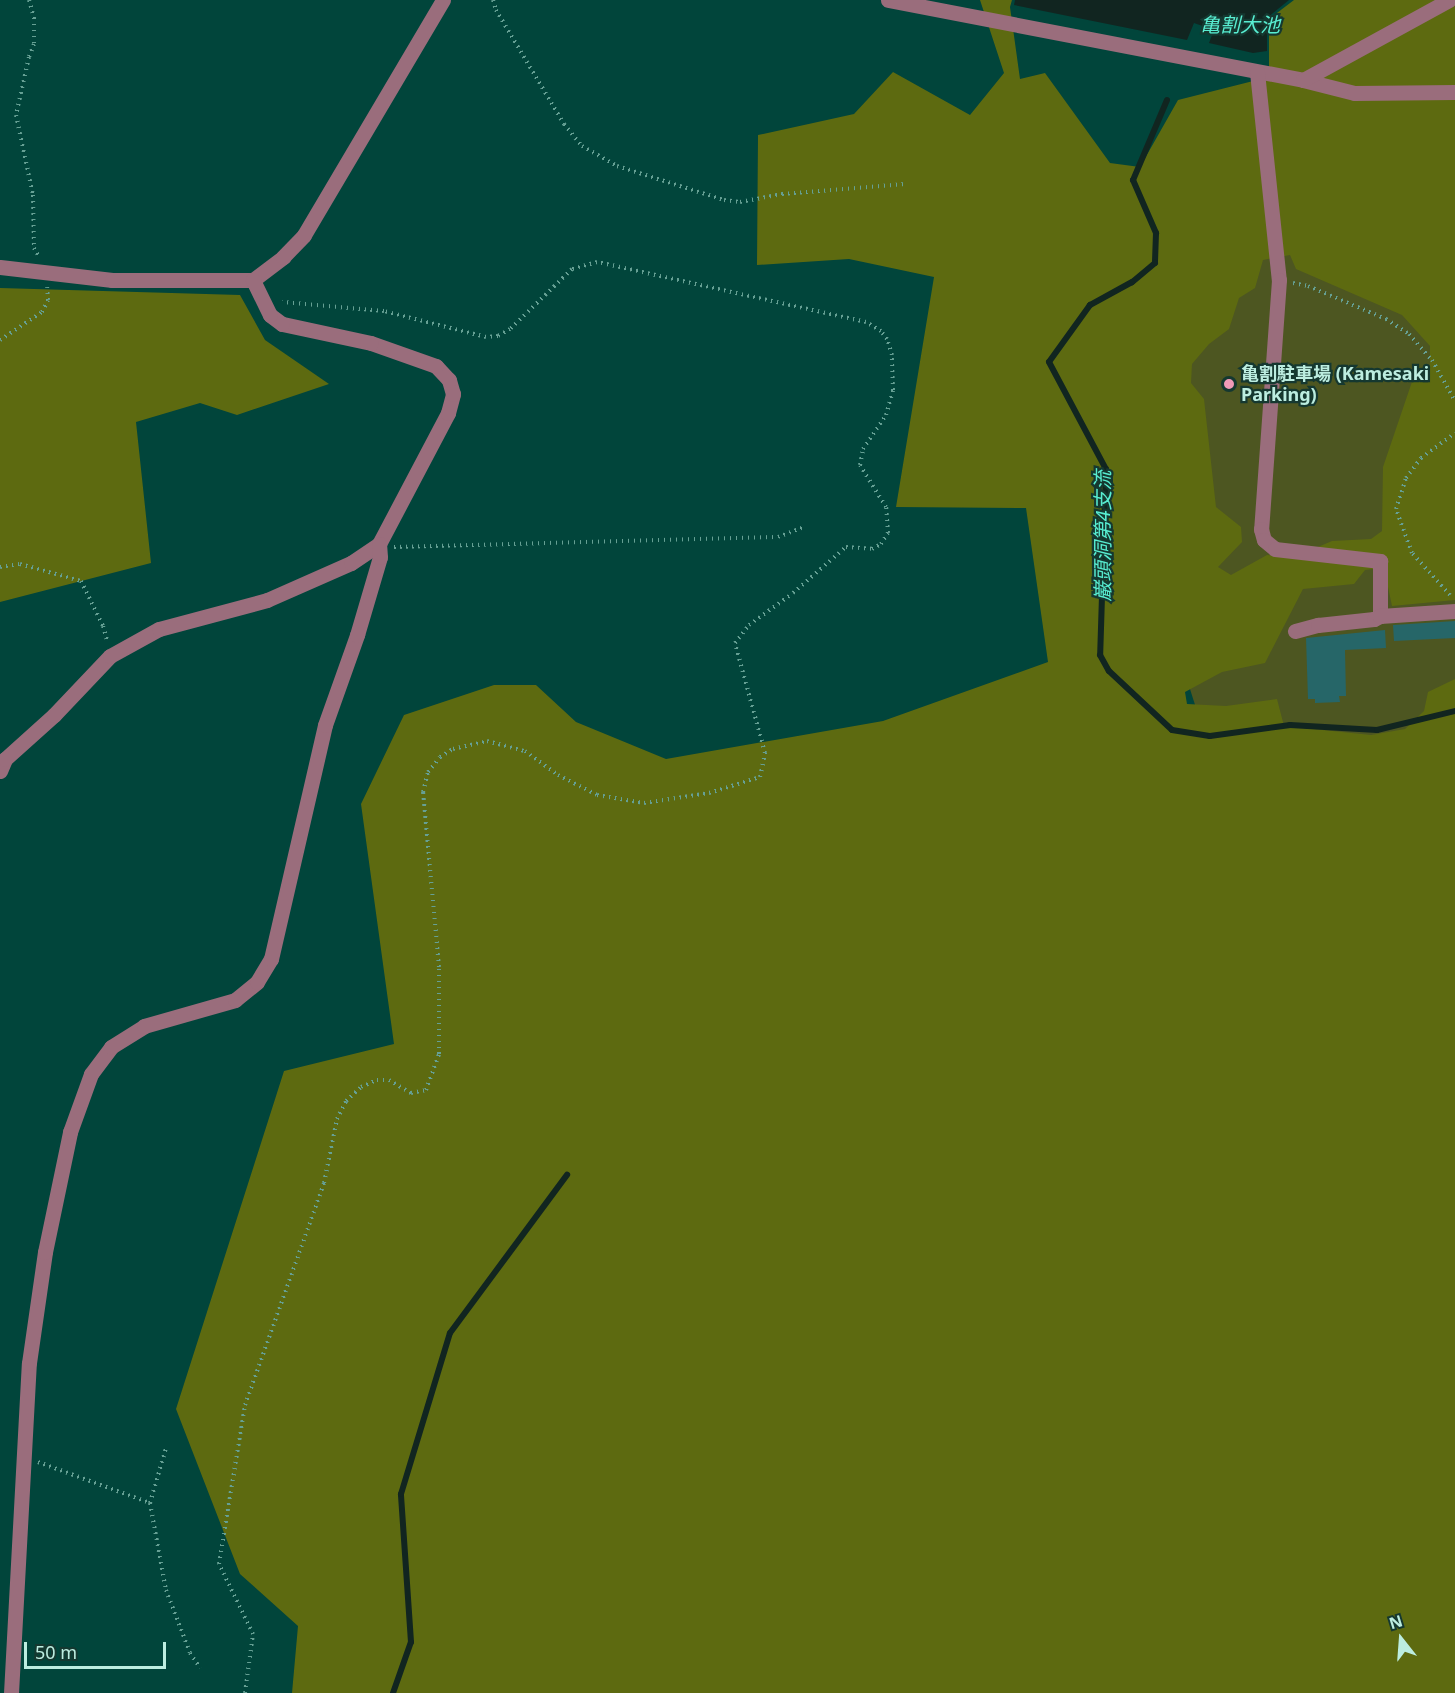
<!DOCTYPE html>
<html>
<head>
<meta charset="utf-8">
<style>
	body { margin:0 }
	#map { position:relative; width:1455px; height:1693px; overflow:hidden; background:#01453b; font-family:"Noto Sans","Noto Sans JP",sans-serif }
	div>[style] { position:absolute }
	.green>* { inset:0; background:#4d5621 }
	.forest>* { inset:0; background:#5d6a10 }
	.water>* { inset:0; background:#112520 }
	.stream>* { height:6px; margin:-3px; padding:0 3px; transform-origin:3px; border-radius:3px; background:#112520 }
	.building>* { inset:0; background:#266668 }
	.path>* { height:4px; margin-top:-2px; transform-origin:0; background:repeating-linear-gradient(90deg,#66a094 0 1.5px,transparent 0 6px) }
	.minor>* { height:15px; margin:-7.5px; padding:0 7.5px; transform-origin:7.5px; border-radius:7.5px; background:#9a6d7c }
	.dots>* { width:16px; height:16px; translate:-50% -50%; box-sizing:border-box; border:3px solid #153830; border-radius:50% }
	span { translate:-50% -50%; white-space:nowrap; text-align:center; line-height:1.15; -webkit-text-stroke:4.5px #153830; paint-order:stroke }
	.poi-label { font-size:18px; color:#bcede0; font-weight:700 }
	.left { translate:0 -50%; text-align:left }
	.water-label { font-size:20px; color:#58edd1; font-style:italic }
	.north { position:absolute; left:1371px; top:1609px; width:60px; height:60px; -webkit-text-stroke:4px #153830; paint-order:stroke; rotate:343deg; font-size:16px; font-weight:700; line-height:24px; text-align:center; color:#bcede0 }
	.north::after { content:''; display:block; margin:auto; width:21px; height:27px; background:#bcede0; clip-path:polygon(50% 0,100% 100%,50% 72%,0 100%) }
	.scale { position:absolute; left:24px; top:1642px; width:142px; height:27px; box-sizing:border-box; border:3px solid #bcede0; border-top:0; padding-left:8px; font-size:18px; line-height:21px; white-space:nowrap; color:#bcede0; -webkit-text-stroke:4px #153830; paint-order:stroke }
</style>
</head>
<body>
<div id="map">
	<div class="green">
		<i style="clip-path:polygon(1182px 209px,1455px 214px,1455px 743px,1302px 775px,1196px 708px,1177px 648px)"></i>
	</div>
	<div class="forest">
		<i style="clip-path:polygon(evenodd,980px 0,1012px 0,1010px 7px,1020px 79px,1045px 73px,1110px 163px,1140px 167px,1178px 100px,1269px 77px,1269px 19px,1294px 0,1455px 0,1455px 600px,1392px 606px,1384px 568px,1365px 570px,1354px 584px,1303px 589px,1265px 663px,1222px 672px,1185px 692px,1187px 704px,1226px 706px,1277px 699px,1284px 726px,1371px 735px,1405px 729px,1424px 711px,1428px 692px,1455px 679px,1455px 1693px,292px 1693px,298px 1626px,240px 1574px,176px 1409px,284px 1071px,394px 1044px,361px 804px,404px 715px,494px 685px,536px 685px,576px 722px,666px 759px,883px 721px,1048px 662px,1026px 508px,896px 507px,934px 277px,849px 259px,757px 265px,758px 135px,854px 114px,893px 72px,970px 115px,1004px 73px,980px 0,1290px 255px,1296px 269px,1402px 315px,1430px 346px,1430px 369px,1417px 367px,1383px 467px,1382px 531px,1371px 539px,1332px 541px,1292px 558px,1267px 555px,1231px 575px,1218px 567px,1242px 542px,1241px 527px,1216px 507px,1204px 399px,1191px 383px,1192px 364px,1209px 344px,1229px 329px,1239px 298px,1255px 288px,1263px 260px,1290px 255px)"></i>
		<i style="clip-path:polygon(0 288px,240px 295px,265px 340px,329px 384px,237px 415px,200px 403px,136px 422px,151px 563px,0 602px)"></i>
	</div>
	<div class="water">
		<i style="clip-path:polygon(1015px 0,1289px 0,1267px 18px,1267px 51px,1253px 53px,1209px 43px,1214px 30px,1194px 23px,1187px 40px,1014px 5px)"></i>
	</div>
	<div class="stream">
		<i style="left:1167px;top:100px;width:87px;rotate:113deg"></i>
		<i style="left:1133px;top:180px;width:58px;rotate:66.5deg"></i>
		<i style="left:1156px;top:233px;width:30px;rotate:92deg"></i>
		<i style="left:1155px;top:263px;width:30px;rotate:140deg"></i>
		<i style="left:1132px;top:282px;width:48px;rotate:151.3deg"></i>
		<i style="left:1090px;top:305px;width:70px;rotate:125.7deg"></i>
		<i style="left:1049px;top:362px;width:121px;rotate:62deg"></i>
		<i style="left:1106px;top:469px;width:186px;rotate:91.8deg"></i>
		<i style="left:1100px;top:655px;width:18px;rotate:61deg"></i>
		<i style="left:1109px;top:671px;width:86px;rotate:43.1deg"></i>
		<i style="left:1172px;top:730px;width:38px;rotate:9deg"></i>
		<i style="left:1210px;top:736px;width:81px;rotate:-7.8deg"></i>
		<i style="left:1290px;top:725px;width:87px;rotate:3.3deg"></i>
		<i style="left:1377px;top:730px;width:80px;rotate:-13.7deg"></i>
		<i style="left:393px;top:1693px;width:54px;rotate:-70.6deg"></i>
		<i style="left:411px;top:1642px;width:148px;rotate:-93.9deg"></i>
		<i style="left:401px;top:1494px;width:168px;rotate:-73.1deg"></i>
		<i style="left:450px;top:1333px;width:197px;rotate:-53.5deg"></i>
	</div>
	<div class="building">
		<i style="clip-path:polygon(1455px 621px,1455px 638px,1394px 641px,1393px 625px)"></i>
		<i style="clip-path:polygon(1385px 630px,1386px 648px,1345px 650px,1346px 696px,1339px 696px,1340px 702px,1315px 703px,1315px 699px,1308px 699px,1306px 638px)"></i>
	</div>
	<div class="path">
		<i style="left:29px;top:0;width:19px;rotate:74deg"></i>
		<i style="left:34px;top:18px;width:26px;rotate:90deg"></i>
		<i style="left:34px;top:44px;width:14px;rotate:111deg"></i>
		<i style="left:29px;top:57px;width:59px;rotate:102.6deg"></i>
		<i style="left:16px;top:115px;width:82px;rotate:78deg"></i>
		<i style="left:33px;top:195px;width:53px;rotate:88.9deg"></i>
		<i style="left:34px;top:248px;width:8px;rotate:60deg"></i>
		<i style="left:493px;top:0;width:10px;rotate:73deg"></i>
		<i style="left:496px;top:10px;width:133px;rotate:59.2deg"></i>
		<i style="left:564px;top:124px;width:28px;rotate:51deg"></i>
		<i style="left:582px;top:146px;width:40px;rotate:29.7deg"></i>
		<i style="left:617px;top:166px;width:112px;rotate:17.6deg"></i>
		<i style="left:724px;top:200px;width:16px;rotate:7deg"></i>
		<i style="left:740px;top:202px;width:43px;rotate:-10.8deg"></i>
		<i style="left:782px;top:194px;width:124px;rotate:-4.6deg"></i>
		<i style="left:1293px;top:283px;width:15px;rotate:11deg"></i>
		<i style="left:1308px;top:286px;width:85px;rotate:22.9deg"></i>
		<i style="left:1386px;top:319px;width:27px;rotate:33deg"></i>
		<i style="left:1409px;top:334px;width:35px;rotate:49deg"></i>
		<i style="left:1432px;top:360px;width:47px;rotate:60.7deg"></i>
		<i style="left:0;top:340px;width:50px;rotate:-33.7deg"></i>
		<i style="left:42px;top:312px;width:13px;rotate:-63deg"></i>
		<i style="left:48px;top:300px;width:13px;rotate:-94deg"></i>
		<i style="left:394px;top:547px;width:384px;rotate:-1.5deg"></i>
		<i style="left:778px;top:537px;width:26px;rotate:-21deg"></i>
		<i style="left:0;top:567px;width:20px;rotate:-9deg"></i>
		<i style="left:20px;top:564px;width:63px;rotate:15.6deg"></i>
		<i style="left:81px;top:581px;width:50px;rotate:63.9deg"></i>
		<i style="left:103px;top:626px;width:15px;rotate:74deg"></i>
		<i style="left:1450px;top:595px;width:57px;rotate:-132.1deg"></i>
		<i style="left:1412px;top:553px;width:47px;rotate:-110deg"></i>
		<i style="left:1396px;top:509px;width:33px;rotate:-72deg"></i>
		<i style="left:1406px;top:478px;width:25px;rotate:-53deg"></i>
		<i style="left:1421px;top:458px;width:42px;rotate:-36.3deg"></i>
		<i style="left:38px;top:1462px;width:119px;rotate:20.1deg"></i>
		<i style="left:150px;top:1503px;width:57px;rotate:-73.8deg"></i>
		<i style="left:150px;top:1503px;width:88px;rotate:79.6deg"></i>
		<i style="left:166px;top:1590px;width:67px;rotate:69.1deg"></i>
		<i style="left:190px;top:1653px;width:18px;rotate:56deg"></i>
		<i style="left:245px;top:1693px;width:60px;rotate:-82.3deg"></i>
		<i style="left:253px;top:1634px;width:78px;rotate:-115.9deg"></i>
		<i style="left:219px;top:1564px;width:161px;rotate:-80.7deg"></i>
		<i style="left:245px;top:1405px;width:236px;rotate:-70.4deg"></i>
		<i style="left:324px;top:1183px;width:65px;rotate:-78.5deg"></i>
		<i style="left:337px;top:1119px;width:20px;rotate:-63deg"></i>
		<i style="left:346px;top:1101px;width:21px;rotate:-43deg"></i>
		<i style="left:361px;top:1087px;width:17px;rotate:-24deg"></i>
		<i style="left:377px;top:1080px;width:12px"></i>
		<i style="left:389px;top:1080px;width:26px;rotate:31deg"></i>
		<i style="left:411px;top:1093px;width:15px;rotate:-11deg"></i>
		<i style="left:426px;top:1090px;width:38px;rotate:-70deg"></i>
		<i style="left:439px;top:1054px;width:87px;rotate:-90deg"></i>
		<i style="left:439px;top:967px;width:176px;rotate:-95.2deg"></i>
		<i style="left:423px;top:792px;width:21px;rotate:-76deg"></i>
		<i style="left:428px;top:772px;width:19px;rotate:-51deg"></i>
		<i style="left:440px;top:757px;width:15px;rotate:-32deg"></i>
		<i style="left:453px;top:749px;width:35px;rotate:-13deg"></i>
		<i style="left:487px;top:741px;width:39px;rotate:15deg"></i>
		<i style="left:525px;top:751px;width:41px;rotate:36deg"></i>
		<i style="left:558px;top:775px;width:44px;rotate:27.1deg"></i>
		<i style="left:597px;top:795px;width:48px;rotate:9.7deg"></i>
		<i style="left:644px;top:803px;width:66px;rotate:-8.7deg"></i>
		<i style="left:709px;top:793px;width:53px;rotate:-17.4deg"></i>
		<i style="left:760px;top:777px;width:25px;rotate:-78deg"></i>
		<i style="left:765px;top:753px;width:114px;rotate:-105.3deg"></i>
		<i style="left:735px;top:643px;width:23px;rotate:-52deg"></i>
		<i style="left:749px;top:625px;width:54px;rotate:-36deg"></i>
		<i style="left:793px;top:593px;width:70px;rotate:-41deg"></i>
		<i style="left:846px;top:547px;width:26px;rotate:4deg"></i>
		<i style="left:872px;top:549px;width:10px;rotate:-29deg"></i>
		<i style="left:881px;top:544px;width:13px;rotate:-58deg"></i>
		<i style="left:888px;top:533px;width:26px;rotate:-94deg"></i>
		<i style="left:886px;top:507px;width:49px;rotate:-121.8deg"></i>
		<i style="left:860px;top:465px;width:16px;rotate:-79deg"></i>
		<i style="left:863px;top:449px;width:41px;rotate:-55.9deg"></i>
		<i style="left:886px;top:415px;width:26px;rotate:-74deg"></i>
		<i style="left:893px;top:390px;width:35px;rotate:-92deg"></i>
		<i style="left:892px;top:355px;width:17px;rotate:-107deg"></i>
		<i style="left:887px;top:339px;width:10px;rotate:-127deg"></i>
		<i style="left:881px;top:331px;width:17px;rotate:-149deg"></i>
		<i style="left:866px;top:322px;width:276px;rotate:-167.4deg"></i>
		<i style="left:597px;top:262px;width:26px;rotate:164deg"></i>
		<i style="left:572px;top:269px;width:86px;rotate:135.9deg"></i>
		<i style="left:510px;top:329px;width:14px;rotate:150deg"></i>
		<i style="left:498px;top:336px;width:12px;rotate:175deg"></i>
		<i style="left:486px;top:337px;width:105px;rotate:-165.7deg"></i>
		<i style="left:384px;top:311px;width:102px;rotate:-175deg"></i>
	</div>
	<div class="minor">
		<i style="left:888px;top:0;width:423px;rotate:10.9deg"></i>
		<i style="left:1303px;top:80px;width:53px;rotate:14.3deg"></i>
		<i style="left:1354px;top:93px;width:101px;rotate:-0.6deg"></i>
		<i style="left:1257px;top:72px;width:209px;rotate:84deg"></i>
		<i style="left:1279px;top:280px;width:250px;rotate:94.1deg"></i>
		<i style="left:1261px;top:529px;width:11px;rotate:75deg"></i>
		<i style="left:1264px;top:540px;width:14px;rotate:39deg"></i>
		<i style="left:1275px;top:549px;width:106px;rotate:6.5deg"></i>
		<i style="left:1380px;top:561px;width:55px;rotate:90deg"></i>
		<i style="left:1303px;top:80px;width:166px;rotate:-28.7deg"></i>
		<i style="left:0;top:267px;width:113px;rotate:6.6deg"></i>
		<i style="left:112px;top:280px;width:141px"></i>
		<i style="left:253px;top:280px;width:38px;rotate:-37deg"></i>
		<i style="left:283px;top:257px;width:30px;rotate:-46deg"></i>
		<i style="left:304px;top:235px;width:273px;rotate:-59.4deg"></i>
		<i style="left:1295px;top:631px;width:24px;rotate:-15deg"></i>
		<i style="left:1318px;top:625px;width:56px;rotate:-6.1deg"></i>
		<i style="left:1374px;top:619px;width:7px;rotate:-27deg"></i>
		<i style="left:1380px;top:616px;width:75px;rotate:-3.8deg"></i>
		<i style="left:0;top:771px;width:13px;rotate:-67deg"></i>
		<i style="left:5px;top:759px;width:66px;rotate:-41.9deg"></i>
		<i style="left:54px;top:715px;width:81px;rotate:-46.5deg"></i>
		<i style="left:110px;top:656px;width:56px;rotate:-28.9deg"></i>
		<i style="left:159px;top:629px;width:112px;rotate:-15deg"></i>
		<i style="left:267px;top:600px;width:92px;rotate:-23.8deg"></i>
		<i style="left:351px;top:563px;width:34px;rotate:-34deg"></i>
		<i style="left:379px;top:544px;width:148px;rotate:-62.2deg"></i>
		<i style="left:448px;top:413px;width:20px;rotate:-75deg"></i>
		<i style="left:453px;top:394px;width:15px;rotate:-106deg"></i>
		<i style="left:449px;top:380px;width:19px;rotate:-133deg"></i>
		<i style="left:436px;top:366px;width:69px;rotate:-160.5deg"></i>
		<i style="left:371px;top:343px;width:91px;rotate:-167.9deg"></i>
		<i style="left:282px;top:324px;width:15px;rotate:-143deg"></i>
		<i style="left:270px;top:315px;width:39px;rotate:-116deg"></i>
		<i style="left:11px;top:1693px;width:330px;rotate:-86.9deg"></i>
		<i style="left:29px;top:1363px;width:112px;rotate:-81.8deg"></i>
		<i style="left:45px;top:1252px;width:123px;rotate:-78.2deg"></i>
		<i style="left:70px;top:1132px;width:62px;rotate:-70.1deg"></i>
		<i style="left:91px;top:1074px;width:34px;rotate:-53deg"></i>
		<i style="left:111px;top:1047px;width:39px;rotate:-32deg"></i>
		<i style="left:144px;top:1026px;width:95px;rotate:-15.9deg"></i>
		<i style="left:235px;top:1000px;width:28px;rotate:-39deg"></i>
		<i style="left:257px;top:982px;width:27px;rotate:-59deg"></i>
		<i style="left:271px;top:959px;width:240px;rotate:-77deg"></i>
		<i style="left:325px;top:725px;width:96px;rotate:-70.4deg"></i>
		<i style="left:357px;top:635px;width:81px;rotate:-73.6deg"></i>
		<i style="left:380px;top:557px;width:13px;rotate:-94deg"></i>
	</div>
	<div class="dots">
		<i style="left:1229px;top:384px;background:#f09ab7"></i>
	</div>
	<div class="poi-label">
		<span class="left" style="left:1241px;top:384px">亀割駐車場 (Kamesaki<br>Parking)</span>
	</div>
	<div class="water-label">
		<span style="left:1240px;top:24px">亀割大池</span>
		<span style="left:1102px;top:536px;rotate:-90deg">巌頭洞第4支流</span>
	</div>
	<div class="north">N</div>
	<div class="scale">50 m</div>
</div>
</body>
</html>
